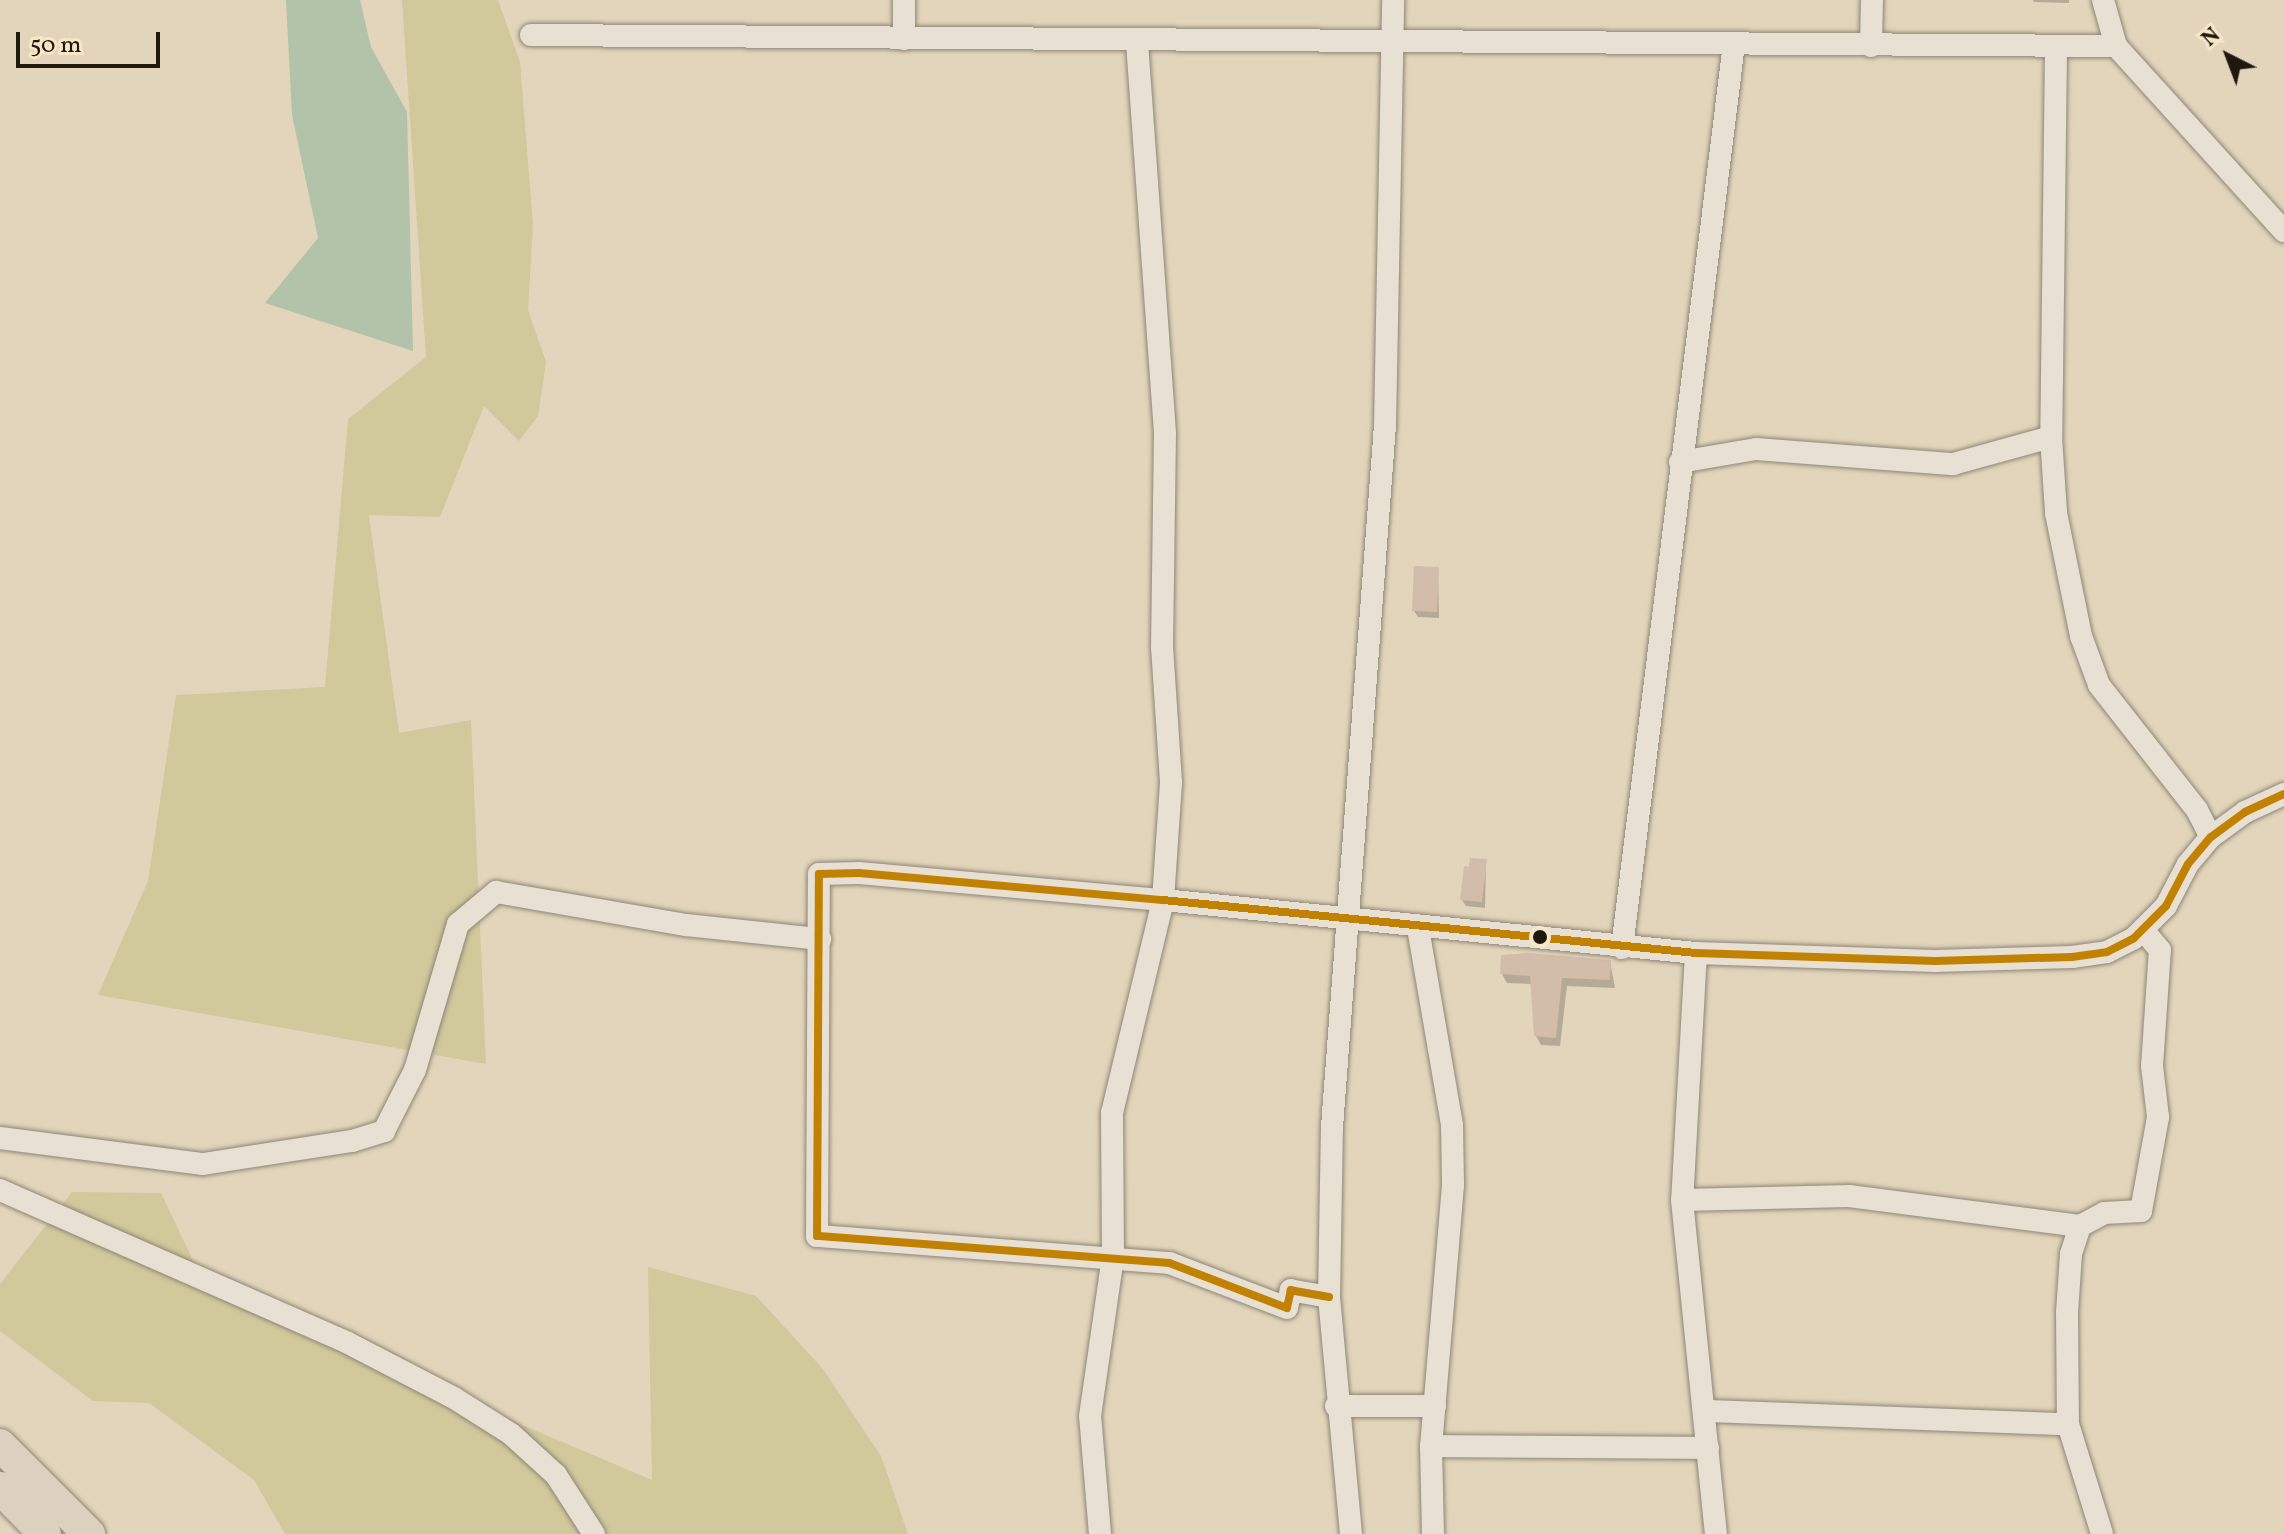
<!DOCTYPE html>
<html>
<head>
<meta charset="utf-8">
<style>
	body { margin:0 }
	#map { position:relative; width:2284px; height:1534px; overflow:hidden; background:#e2d5bb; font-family:Vollkorn,serif }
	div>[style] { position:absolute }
	.green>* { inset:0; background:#d1c89c }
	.water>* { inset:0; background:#b2c3aa }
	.shadow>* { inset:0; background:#0003 }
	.building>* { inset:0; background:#d1bdaa }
	.roads { filter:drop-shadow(0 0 2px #8f8677) drop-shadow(0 0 2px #8f8677) }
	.minor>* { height:22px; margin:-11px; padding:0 11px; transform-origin:11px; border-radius:11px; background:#e7e0d3 }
	.highway>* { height:32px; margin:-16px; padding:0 16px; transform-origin:16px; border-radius:16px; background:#dbd1be }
	.bus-1>* { height:8px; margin:-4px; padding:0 4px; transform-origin:4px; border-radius:4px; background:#c18204 }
	.dots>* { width:22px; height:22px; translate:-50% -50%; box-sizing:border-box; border:4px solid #f7e7c8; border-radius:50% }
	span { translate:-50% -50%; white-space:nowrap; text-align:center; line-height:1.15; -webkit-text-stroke:6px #f7e7c8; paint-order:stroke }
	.north { position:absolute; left:2188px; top:16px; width:80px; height:80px; -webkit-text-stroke:6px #f7e7c8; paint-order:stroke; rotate:318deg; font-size:22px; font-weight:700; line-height:32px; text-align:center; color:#20180e }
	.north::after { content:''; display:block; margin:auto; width:28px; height:36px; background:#20180e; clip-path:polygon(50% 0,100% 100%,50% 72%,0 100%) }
	.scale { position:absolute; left:16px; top:32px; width:144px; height:36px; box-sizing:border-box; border:4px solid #20180e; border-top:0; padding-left:10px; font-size:24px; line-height:28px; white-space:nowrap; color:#20180e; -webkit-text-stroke:6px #f7e7c8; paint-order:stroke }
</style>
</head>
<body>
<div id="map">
	<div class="green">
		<i style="clip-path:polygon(402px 0,498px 0,520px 62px,533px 225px,528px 310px,546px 362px,538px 416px,519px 441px,484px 406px,440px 517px,369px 515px,399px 733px,471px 720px,486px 1064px,98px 995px,148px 881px,176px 695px,325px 687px,348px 419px,426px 357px)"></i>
		<i style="clip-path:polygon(72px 1192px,161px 1193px,208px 1292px,652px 1480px,648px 1267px,756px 1296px,823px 1369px,881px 1456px,908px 1534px,285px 1534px,254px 1480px,149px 1403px,93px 1401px,0 1331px,0 1284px)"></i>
	</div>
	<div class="water">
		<i style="clip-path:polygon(286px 0,360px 0,371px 47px,407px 112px,413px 351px,265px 303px,318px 238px,292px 115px)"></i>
	</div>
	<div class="shadow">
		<i style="clip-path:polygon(2033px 0,2069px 0,2069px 3px,2034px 2px)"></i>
		<i style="clip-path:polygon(1438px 569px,1439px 618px,1418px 617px,1414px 611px)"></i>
		<i style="clip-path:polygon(1486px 861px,1485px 908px,1466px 906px,1462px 900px,1471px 869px)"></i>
		<i style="clip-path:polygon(1610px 962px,1615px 988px,1567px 986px,1560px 1046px,1541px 1045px,1536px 1036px,1532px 984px,1507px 983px,1502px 974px)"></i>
	</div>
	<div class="building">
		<i style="clip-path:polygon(1414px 566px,1439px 567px,1437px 612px,1412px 611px)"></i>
		<i style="clip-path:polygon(1470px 858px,1487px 859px,1482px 902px,1460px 900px,1464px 866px,1469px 867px)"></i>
		<i style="clip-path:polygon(1528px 953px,1611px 960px,1610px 980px,1562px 978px,1556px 1038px,1534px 1036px,1530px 976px,1500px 974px,1501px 955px)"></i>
	</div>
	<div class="roads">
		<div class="minor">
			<i style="left:2103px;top:0;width:48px;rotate:74.2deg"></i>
			<i style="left:531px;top:35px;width:1585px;rotate:0.4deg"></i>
			<i style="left:2116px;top:46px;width:250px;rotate:47.8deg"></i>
			<i style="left:904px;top:39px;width:39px;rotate:-90deg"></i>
			<i style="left:1871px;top:46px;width:46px;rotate:-88.8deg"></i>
			<i style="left:2056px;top:49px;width:388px;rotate:90.7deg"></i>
			<i style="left:2051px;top:437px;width:76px;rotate:86.2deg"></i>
			<i style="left:2056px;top:513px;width:126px;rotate:78.5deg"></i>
			<i style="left:2081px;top:636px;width:52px;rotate:69.8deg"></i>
			<i style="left:2099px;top:685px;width:159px;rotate:51.9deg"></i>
			<i style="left:2197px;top:810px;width:30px;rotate:63deg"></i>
			<i style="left:1680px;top:462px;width:77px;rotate:-9.7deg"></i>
			<i style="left:1756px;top:449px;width:198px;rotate:4.4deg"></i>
			<i style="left:1953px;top:464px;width:102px;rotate:-15.4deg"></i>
			<i style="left:1418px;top:928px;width:200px;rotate:80.2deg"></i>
			<i style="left:1452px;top:1125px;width:60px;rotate:89deg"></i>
			<i style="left:1453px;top:1185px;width:262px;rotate:94.8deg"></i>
			<i style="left:1431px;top:1446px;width:88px;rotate:88.7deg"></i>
			<i style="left:1622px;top:948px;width:911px;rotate:-82.94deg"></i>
			<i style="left:1696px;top:953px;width:247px;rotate:93.2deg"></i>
			<i style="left:1682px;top:1200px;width:336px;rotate:84.2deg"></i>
			<i style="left:0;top:1138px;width:205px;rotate:7.3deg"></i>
			<i style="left:203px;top:1164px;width:151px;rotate:-8.8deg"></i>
			<i style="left:352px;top:1141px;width:34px;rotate:-17deg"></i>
			<i style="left:384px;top:1131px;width:68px;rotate:-63.1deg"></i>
			<i style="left:415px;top:1070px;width:152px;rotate:-73.6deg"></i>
			<i style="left:458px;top:924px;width:50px;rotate:-40.1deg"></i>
			<i style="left:496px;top:892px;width:193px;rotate:9.9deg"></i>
			<i style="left:686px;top:925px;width:135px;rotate:6deg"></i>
			<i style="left:0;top:1190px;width:380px;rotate:23.7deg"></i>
			<i style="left:348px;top:1343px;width:119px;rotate:27.4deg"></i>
			<i style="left:454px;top:1398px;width:67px;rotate:32.3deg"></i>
			<i style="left:511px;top:1434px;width:61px;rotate:42.3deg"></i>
			<i style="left:556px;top:1475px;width:70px;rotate:57.2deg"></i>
			<i style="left:1682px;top:1200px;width:167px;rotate:-1.4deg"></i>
			<i style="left:1849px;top:1196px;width:233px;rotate:7.4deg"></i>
			<i style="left:2080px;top:1226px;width:27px;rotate:-28deg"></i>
			<i style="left:2104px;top:1213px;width:37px;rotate:-3deg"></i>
			<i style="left:2141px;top:1211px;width:96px;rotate:-79.7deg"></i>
			<i style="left:2158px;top:1117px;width:51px;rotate:-96.7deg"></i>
			<i style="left:2152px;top:1066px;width:116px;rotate:-86.1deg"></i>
			<i style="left:2160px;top:950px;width:25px;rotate:-130deg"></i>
			<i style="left:2080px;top:1226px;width:29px;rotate:108deg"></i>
			<i style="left:2071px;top:1254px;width:59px;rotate:93.9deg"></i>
			<i style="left:2067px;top:1313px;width:111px;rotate:89.5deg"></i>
			<i style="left:2068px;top:1424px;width:115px;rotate:72.8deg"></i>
			<i style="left:1329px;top:1297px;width:39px;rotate:-170deg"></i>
			<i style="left:1291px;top:1290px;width:18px;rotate:103deg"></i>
			<i style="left:1287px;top:1308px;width:126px;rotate:-159.1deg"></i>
			<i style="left:1169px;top:1263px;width:353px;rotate:-175.6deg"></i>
			<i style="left:817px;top:1236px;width:362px;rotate:-89.7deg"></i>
			<i style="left:819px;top:874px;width:40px;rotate:-1.4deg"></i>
			<i style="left:859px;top:873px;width:305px;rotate:5.1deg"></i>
			<i style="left:1163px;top:900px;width:536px;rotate:5.68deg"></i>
			<i style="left:1696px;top:953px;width:239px;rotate:1.9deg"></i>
			<i style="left:1935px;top:961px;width:137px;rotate:-1.7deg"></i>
			<i style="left:2072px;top:957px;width:35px;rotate:-8deg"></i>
			<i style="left:2107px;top:952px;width:30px;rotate:-27deg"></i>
			<i style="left:2134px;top:938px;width:45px;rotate:-45deg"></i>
			<i style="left:2166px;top:906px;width:47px;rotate:-62.4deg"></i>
			<i style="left:2188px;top:864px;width:35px;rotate:-50deg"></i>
			<i style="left:2211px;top:837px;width:42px;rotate:-36.3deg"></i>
			<i style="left:2245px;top:812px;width:43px;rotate:-24.8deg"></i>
			<i style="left:1336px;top:1406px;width:99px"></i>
			<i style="left:1706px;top:1411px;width:362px;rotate:2.1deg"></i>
			<i style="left:1431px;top:1446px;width:277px;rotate:0.4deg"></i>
			<i style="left:1100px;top:1534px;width:118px;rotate:-94.8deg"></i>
			<i style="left:1090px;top:1416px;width:161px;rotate:-81.8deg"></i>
			<i style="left:1113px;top:1257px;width:144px;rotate:-90.4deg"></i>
			<i style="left:1112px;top:1113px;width:219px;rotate:-76.5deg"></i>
			<i style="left:1163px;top:900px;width:118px;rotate:-86.1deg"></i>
			<i style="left:1171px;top:782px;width:134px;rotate:-93.8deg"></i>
			<i style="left:1162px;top:648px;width:215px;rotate:-89.2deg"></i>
			<i style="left:1165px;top:433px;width:393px;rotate:-94.1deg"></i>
			<i style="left:1351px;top:1534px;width:238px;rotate:-95.3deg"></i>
			<i style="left:1329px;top:1297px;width:170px;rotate:-89deg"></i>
			<i style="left:1332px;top:1127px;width:703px;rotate:-85.68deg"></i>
			<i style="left:1385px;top:426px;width:426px;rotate:-88.9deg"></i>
		</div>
		<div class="highway">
			<i style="left:0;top:1445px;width:126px;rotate:45deg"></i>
			<i style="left:0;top:1488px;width:64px;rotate:45.6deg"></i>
		</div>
	</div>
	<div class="bus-1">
		<i style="left:1329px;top:1297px;width:39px;rotate:-170deg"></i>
		<i style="left:1291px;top:1290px;width:18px;rotate:103deg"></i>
		<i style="left:1287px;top:1308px;width:126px;rotate:-159.1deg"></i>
		<i style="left:1169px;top:1263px;width:353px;rotate:-175.6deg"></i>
		<i style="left:817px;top:1236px;width:362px;rotate:-89.7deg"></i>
		<i style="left:819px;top:874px;width:40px;rotate:-1.4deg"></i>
		<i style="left:859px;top:873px;width:305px;rotate:5.1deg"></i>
		<i style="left:1163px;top:900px;width:536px;rotate:5.68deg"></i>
		<i style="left:1696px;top:953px;width:239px;rotate:1.9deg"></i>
		<i style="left:1935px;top:961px;width:137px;rotate:-1.7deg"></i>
		<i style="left:2072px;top:957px;width:35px;rotate:-8deg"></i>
		<i style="left:2107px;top:952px;width:30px;rotate:-27deg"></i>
		<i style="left:2134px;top:938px;width:45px;rotate:-45deg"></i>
		<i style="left:2166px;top:906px;width:47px;rotate:-62.4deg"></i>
		<i style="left:2188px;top:864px;width:35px;rotate:-50deg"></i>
		<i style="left:2211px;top:837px;width:42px;rotate:-36.3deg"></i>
		<i style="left:2245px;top:812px;width:43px;rotate:-24.8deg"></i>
	</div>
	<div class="dots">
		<i style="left:1540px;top:937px;background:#20180e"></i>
	</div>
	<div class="north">N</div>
	<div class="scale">50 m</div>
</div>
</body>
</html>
